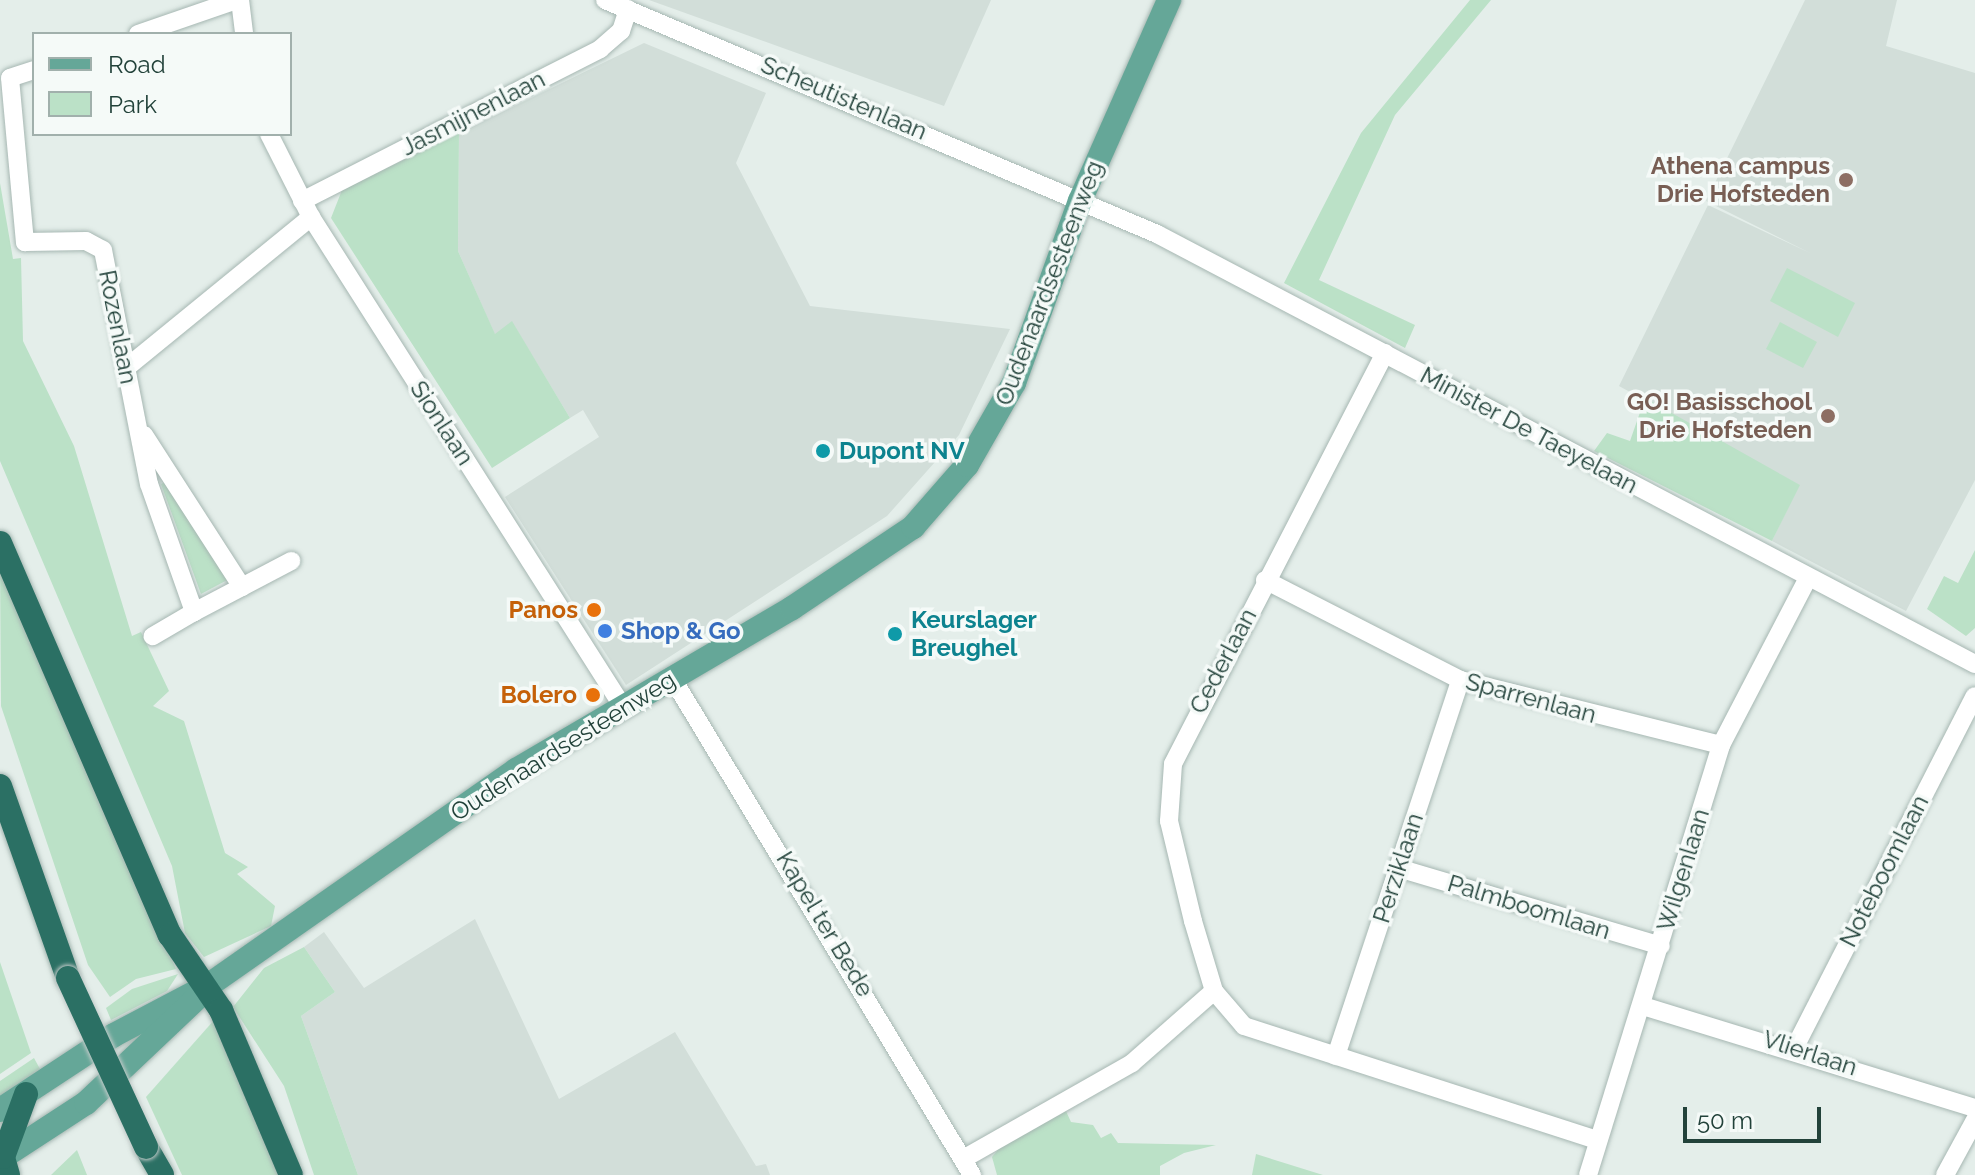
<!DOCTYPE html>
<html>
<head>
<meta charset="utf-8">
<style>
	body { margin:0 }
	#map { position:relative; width:1975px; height:1175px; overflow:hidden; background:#e4eeea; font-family:Raleway,sans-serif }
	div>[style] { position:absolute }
	.built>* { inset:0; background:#d2ded9 }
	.green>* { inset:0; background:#bbe1c7 }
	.roads { filter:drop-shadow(0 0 2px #a6b7b2) drop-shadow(0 0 2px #a6b7b2) }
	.minor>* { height:18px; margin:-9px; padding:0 9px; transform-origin:9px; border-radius:9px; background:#fff }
	.primary>* { height:24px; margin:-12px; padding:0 12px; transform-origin:12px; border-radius:12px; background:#65a798 }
	.motorway>* { height:24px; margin:-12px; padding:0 12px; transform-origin:12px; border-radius:12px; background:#2b7064 }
	.bridges { filter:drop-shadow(0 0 2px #c1cac8) drop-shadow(0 0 2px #c1cac8) }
	.motorway-bridge>* { height:24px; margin:-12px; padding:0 12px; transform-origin:12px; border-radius:12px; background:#2b7064 }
	.dots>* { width:22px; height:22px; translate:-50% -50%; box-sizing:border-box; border:4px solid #f5faf8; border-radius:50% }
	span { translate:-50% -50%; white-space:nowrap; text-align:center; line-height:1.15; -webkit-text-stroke:7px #f5faf8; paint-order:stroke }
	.street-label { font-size:24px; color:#22423a }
	.education-label { font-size:24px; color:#785e54; font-weight:700 }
	.right { translate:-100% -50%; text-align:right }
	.culture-label { font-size:24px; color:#0d838f; font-weight:700 }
	.left { translate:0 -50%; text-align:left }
	.food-label { font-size:24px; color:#c56008; font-weight:700 }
	.shop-label { font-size:24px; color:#366cbe; font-weight:700 }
	.legend { position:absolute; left:32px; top:32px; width:260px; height:104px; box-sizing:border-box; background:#f5faf8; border:2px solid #a1b0ac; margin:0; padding:10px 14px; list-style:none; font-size:24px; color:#22423a }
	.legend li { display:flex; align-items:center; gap:16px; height:40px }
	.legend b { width:40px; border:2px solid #a1b0ac }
	.scale { position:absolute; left:1683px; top:1107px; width:138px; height:36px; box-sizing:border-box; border:4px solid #22423a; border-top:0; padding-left:10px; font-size:24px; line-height:28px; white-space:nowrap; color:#22423a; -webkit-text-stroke:6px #f5faf8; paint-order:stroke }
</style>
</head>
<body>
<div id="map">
	<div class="built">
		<i style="clip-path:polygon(649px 0,991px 0,944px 106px)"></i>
		<i style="clip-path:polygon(1805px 0,1897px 0,1886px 46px,1975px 73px,1975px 480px,1906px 611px,1772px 541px,1799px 485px,1619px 386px,1708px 205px,1810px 253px,1706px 201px)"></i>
		<i style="clip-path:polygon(644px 43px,766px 93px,736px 163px,810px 306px,1010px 329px,959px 435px,887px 516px,626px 685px,505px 497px,599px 437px,583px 410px,570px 418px,512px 322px,495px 335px,458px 251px,459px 133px)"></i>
		<i style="clip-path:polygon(475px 919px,559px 1099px,675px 1032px,756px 1166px,766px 1164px,770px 1175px,358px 1175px,301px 1016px,335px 992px,304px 947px,324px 932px,364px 988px)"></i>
	</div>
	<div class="green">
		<i style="clip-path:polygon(1470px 0,1491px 0,1395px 115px,1319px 280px,1415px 325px,1405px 348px,1284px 283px,1361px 133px)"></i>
		<i style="clip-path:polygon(459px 133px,458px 251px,495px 334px,512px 321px,570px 418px,492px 468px,331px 218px,342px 190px)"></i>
		<i style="clip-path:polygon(0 183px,13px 259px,21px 258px,23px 341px,74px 446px,132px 636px,141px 632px,169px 691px,153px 706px,184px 721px,225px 853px,248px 867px,237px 874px,275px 906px,271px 926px,204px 957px,185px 933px,172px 866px,0 461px)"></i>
		<i style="clip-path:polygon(1787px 268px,1855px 303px,1838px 337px,1770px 301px)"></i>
		<i style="clip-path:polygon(1780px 322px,1817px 342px,1803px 368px,1766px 349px)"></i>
		<i style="clip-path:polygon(1645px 398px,1800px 485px,1772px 541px,1594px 451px,1607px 433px,1630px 441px)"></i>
		<i style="clip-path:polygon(168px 481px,231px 578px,201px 594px,161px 484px)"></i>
		<i style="clip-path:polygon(1975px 550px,1975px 628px,1966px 636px,1927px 609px,1944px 576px,1958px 583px)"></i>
		<i style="clip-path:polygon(0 560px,176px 969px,136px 979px,110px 997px,88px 965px,1px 706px)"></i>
		<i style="clip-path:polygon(304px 947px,335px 992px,301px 1016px,358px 1175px,314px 1175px,284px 1086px,233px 1007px,264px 968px)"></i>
		<i style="clip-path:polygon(0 962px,31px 1053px,0 1074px)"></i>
		<i style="clip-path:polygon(178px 974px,167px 991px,111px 1020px,106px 1008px,132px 989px)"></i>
		<i style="clip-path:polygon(215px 1019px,280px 1175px,182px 1175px,146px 1097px)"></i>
		<i style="clip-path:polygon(34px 1058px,40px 1069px,0 1097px,0 1081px)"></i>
		<i style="clip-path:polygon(1065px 1109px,1071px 1122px,1093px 1125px,1101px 1138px,1111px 1133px,1118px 1143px,1216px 1145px,1184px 1153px,1160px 1166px,1160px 1175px,997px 1175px,992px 1157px,1002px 1145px)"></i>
		<i style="clip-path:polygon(77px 1150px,87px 1175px,51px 1175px)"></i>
		<i style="clip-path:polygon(1256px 1154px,1323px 1175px,1252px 1175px)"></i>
	</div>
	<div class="roads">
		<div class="minor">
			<i style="left:240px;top:0;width:34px;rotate:83deg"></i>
			<i style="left:605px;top:0;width:600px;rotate:22.97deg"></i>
			<i style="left:1157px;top:234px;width:924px;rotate:27.73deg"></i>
			<i style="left:138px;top:34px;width:105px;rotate:-19deg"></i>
			<i style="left:34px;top:70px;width:25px;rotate:162deg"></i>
			<i style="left:10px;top:78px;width:165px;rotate:84.8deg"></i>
			<i style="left:25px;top:242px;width:61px;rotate:-0.9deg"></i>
			<i style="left:86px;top:241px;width:19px;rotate:28deg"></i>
			<i style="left:103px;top:250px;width:238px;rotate:78.9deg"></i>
			<i style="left:149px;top:484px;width:136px;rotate:70.6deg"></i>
			<i style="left:194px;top:612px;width:48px;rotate:149.7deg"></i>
			<i style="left:269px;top:134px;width:93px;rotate:63.2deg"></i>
			<i style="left:311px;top:217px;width:581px;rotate:57.51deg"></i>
			<i style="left:302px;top:201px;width:335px;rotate:-27deg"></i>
			<i style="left:600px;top:49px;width:28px;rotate:-41deg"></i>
			<i style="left:621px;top:31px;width:23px;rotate:-72deg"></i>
			<i style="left:1385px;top:353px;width:462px;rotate:117.3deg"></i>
			<i style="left:1173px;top:764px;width:57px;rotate:94deg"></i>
			<i style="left:1169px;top:821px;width:103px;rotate:76.5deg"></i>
			<i style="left:1193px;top:921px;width:73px;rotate:73.3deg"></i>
			<i style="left:1214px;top:991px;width:46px;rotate:49.4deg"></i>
			<i style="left:1244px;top:1026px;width:372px;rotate:17.9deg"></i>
			<i style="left:126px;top:368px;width:239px;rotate:-39.2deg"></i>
			<i style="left:144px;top:435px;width:181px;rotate:57.2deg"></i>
			<i style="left:1265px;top:580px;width:219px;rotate:27.1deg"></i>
			<i style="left:1460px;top:680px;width:269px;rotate:14deg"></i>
			<i style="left:194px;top:612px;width:110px;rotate:-27.7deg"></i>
			<i style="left:671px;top:676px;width:583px;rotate:58.9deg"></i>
			<i style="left:1398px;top:868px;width:274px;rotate:16.5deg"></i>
			<i style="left:1643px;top:1006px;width:347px;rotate:17.1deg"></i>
			<i style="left:1795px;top:1047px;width:394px;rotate:-62.9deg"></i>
			<i style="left:1336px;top:1056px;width:396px;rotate:-71.7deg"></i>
			<i style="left:965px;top:1158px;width:192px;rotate:-29.6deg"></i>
			<i style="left:1132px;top:1063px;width:109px;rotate:-41.3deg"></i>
			<i style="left:1588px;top:1175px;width:450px;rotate:-72.8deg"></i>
			<i style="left:1721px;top:745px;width:188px;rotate:-62.5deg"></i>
			<i style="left:1945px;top:1175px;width:63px;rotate:-61.4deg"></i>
		</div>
		<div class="primary">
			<i style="left:0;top:1110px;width:136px;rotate:-33.3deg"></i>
			<i style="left:114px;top:1035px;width:107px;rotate:-27.8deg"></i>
			<i style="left:209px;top:985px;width:375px;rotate:-35deg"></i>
			<i style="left:516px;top:770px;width:320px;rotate:-30.4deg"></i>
			<i style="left:792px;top:608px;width:146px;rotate:-33.8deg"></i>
			<i style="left:913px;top:527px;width:82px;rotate:-48.9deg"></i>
			<i style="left:967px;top:465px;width:95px;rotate:-60.2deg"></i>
			<i style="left:1014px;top:383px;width:194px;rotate:-70.1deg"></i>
			<i style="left:1080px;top:201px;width:220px;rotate:-66.1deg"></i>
			<i style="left:0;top:1159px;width:103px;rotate:-33.1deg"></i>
			<i style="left:86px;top:1103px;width:156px;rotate:-43.4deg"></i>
		</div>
		<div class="motorway">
			<i style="left:0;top:543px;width:427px;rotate:66.6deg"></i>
			<i style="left:170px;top:935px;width:91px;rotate:55.8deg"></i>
			<i style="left:221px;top:1010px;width:179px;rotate:67deg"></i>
			<i style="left:0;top:786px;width:204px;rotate:70.5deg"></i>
			<i style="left:146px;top:1147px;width:32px;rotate:60deg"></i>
			<i style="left:8px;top:1175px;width:19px;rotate:-106deg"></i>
			<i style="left:3px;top:1157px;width:67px;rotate:-69.9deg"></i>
		</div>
	</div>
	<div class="bridges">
		<div class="motorway-bridge">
			<i style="left:68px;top:978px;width:186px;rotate:65.2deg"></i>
		</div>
	</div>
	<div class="dots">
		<i style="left:1846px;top:180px;background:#8d6e63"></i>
		<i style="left:1828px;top:416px;background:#8d6e63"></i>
		<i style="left:823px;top:451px;background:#0f9aa8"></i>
		<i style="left:594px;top:610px;background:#e8710a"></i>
		<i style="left:605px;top:631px;background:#3f7fe0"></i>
		<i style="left:895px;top:634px;background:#0f9aa8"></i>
		<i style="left:593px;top:695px;background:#e8710a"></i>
	</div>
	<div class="street-label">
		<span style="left:844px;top:98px;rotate:23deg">Scheutistenlaan</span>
		<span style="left:473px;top:113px;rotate:-27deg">Jasmijnenlaan</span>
		<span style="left:1049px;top:283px;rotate:-69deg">Oudenaardsesteenweg</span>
		<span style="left:118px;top:327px;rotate:79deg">Rozenlaan</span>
		<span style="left:442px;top:423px;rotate:57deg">Sionlaan</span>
		<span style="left:1529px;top:430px;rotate:28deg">Minister De Taeyelaan</span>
		<span style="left:1223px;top:661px;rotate:-62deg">Cederlaan</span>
		<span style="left:1531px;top:698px;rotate:15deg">Sparrenlaan</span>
		<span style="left:563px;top:746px;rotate:-32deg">Oudenaardsesteenweg</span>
		<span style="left:1398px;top:868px;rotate:-72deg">Perziklaan</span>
		<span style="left:1683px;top:870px;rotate:-73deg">Wilgenlaan</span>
		<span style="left:1884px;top:871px;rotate:-63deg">Noteboomlaan</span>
		<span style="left:1529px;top:907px;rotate:17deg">Palmboomlaan</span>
		<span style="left:825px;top:924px;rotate:59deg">Kapel ter Bede</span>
		<span style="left:1810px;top:1053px;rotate:18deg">Vlierlaan</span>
	</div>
	<div class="education-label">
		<span class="right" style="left:1830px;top:180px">Athena campus<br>Drie Hofsteden</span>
		<span class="right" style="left:1812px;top:416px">GO! Basisschool<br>Drie Hofsteden</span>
	</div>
	<div class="culture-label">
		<span class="left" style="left:839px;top:451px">Dupont NV</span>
		<span class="left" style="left:911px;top:634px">Keurslager<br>Breughel</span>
	</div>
	<div class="food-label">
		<span class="right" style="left:578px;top:610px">Panos</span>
		<span class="right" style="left:577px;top:695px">Bolero</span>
	</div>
	<div class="shop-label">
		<span class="left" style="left:621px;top:631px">Shop &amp; Go</span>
	</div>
	<ul class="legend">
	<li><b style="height:10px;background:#65a798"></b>Road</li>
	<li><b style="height:22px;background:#bbe1c7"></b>Park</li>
	</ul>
	<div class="scale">50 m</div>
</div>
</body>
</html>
